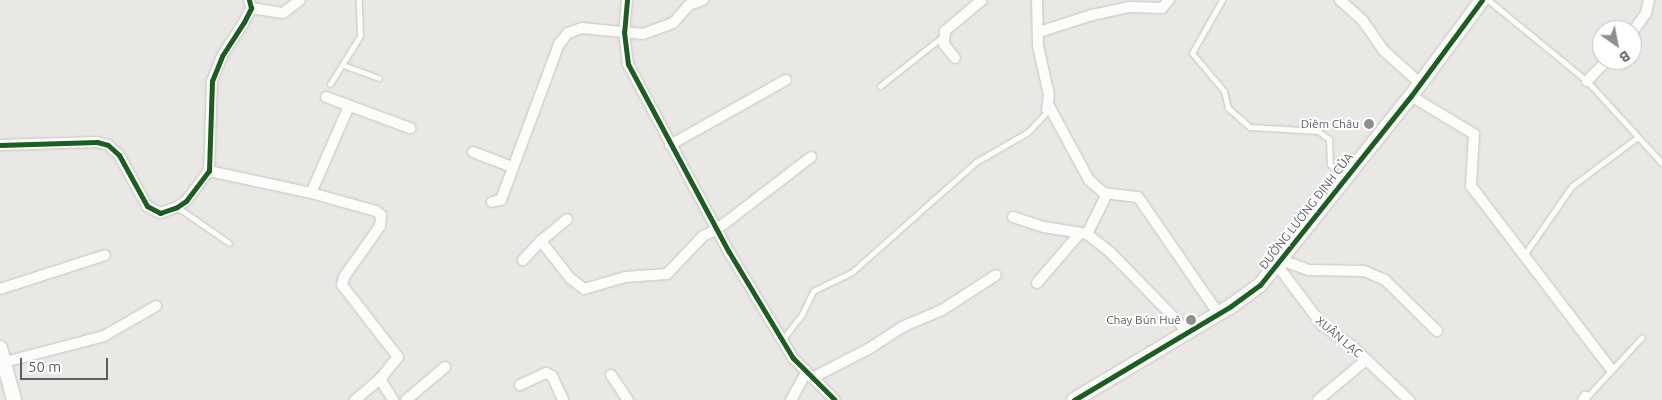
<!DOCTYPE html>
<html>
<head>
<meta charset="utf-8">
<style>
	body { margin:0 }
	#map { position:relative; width:1662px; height:400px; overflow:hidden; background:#eae8e5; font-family:Ubuntu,sans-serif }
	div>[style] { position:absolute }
	.roads { filter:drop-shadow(0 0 1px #c4c5c5) drop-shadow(0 0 1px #c4c5c5) }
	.service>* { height:5px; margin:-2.5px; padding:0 2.5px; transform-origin:2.5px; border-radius:2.5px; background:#fcfcfb }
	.minor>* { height:10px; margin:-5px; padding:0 5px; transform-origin:5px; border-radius:5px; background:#fcfcfb }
	.tertiary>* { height:14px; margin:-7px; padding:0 7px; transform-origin:7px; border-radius:7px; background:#fcfcfb }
	.cycleway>* { height:5px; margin:-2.5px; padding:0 2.5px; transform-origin:2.5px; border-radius:2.5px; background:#1b5e20 }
	.dots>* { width:14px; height:14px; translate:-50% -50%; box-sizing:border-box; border:2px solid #fff; border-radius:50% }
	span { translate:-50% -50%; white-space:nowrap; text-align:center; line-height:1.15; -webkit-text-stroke:4px #fff; paint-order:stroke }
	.poi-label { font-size:12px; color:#5b5f62 }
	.right { translate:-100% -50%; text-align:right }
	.street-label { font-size:12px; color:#5b5f62 }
	.north { position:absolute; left:1592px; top:20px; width:50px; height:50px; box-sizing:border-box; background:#fff; border:1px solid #bdbfc0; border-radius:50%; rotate:147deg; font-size:14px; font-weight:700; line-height:20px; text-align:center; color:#5b5f62 }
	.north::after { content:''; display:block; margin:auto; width:18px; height:22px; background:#8d8f90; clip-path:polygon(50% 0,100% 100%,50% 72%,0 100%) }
	.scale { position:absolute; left:20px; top:358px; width:88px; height:22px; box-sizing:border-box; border:2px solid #5b5f62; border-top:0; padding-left:6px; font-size:15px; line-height:18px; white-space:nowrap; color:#5b5f62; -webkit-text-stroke:4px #fff; paint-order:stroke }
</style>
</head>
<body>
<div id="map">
	<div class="roads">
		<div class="service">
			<i style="left:1222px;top:0;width:61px;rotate:119.5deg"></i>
			<i style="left:1192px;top:53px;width:50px;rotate:49.9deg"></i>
			<i style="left:1224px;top:91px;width:17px;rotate:77deg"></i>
			<i style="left:1228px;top:108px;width:29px;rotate:41deg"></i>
			<i style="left:1250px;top:127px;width:68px;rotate:3.4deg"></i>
			<i style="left:1318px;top:131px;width:14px;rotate:36deg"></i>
			<i style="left:1329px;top:139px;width:25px;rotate:88deg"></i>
			<i style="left:1330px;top:164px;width:20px;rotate:53deg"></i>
			<i style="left:1488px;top:0;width:128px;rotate:39.3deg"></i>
			<i style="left:1587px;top:81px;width:111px;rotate:47.6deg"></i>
			<i style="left:343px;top:65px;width:38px;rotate:20deg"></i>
			<i style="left:330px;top:84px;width:57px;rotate:-58deg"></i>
			<i style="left:360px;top:36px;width:36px;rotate:-92deg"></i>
			<i style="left:880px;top:86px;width:79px;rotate:-38.3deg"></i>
			<i style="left:177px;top:207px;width:63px;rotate:34.7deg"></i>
			<i style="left:1524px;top:255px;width:84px;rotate:-55.2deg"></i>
			<i style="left:1572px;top:186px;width:82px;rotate:-36.6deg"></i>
			<i style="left:782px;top:340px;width:33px;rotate:-52deg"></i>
			<i style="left:802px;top:314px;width:25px;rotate:-64deg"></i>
			<i style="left:813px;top:291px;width:43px;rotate:-26deg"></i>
			<i style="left:852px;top:272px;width:166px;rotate:-41.6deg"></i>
			<i style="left:976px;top:162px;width:60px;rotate:-30deg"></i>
			<i style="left:1028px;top:132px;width:26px;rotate:-47deg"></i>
			<i style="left:1585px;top:399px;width:84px;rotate:-47.4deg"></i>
		</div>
		<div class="minor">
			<i style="left:627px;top:0;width:32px;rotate:95deg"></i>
			<i style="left:624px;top:32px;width:32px;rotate:83deg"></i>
			<i style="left:628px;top:64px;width:213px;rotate:61.8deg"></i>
			<i style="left:729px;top:252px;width:124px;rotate:58.9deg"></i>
			<i style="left:793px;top:358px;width:59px;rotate:45deg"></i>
			<i style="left:1037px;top:0;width:46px;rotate:88.8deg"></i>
			<i style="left:1038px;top:46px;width:50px;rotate:77.3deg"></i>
			<i style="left:1049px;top:95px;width:15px;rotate:98deg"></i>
			<i style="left:1340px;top:0;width:31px;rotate:42deg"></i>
			<i style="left:1363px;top:21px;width:35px;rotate:55deg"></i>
			<i style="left:1383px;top:50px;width:51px;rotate:41.8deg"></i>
			<i style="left:251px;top:8px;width:32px;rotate:9deg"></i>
			<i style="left:283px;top:13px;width:21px;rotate:-37deg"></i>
			<i style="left:1039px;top:32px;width:56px;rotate:-17.8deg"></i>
			<i style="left:1092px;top:15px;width:40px;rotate:-12deg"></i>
			<i style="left:1131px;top:7px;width:31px;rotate:2deg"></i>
			<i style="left:1162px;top:8px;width:11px;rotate:-49deg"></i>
			<i style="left:1632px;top:33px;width:24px;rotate:-55deg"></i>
			<i style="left:1646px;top:13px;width:13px;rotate:-77deg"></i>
			<i style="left:955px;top:58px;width:18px;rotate:-128deg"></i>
			<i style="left:944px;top:44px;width:13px;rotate:-86deg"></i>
			<i style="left:945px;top:31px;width:48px;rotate:-40deg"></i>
			<i style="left:1587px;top:81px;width:29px;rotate:-46deg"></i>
			<i style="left:1411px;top:96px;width:74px;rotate:31.1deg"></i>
			<i style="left:1474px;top:134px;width:52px;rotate:93.3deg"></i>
			<i style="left:1471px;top:186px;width:230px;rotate:52.6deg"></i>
			<i style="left:326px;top:97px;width:90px;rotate:20.3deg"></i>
			<i style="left:1049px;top:106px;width:84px;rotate:61.6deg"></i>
			<i style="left:1089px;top:180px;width:20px;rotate:41deg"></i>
			<i style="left:1104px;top:193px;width:34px;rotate:7deg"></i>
			<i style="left:1138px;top:197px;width:141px;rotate:55.4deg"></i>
			<i style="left:0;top:145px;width:97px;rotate:-1.8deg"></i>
			<i style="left:97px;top:142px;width:11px;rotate:15deg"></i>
			<i style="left:108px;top:145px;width:15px;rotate:42deg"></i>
			<i style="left:119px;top:155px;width:58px;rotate:61.2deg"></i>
			<i style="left:147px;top:206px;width:15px;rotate:28deg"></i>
			<i style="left:160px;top:213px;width:18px;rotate:-19deg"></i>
			<i style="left:177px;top:207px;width:11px;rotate:-34deg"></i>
			<i style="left:186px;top:201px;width:38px;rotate:-53deg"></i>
			<i style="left:209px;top:171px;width:90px;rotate:-88.1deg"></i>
			<i style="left:212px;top:81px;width:27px;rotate:-68deg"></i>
			<i style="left:222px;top:56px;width:40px;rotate:-57.1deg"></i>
			<i style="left:244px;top:22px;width:16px;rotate:-63deg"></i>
			<i style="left:251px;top:8px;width:8px;rotate:-104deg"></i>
			<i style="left:670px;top:145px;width:133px;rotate:-29.3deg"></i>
			<i style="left:473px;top:152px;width:42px;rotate:21deg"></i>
			<i style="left:209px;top:171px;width:104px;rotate:12.2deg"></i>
			<i style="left:311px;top:193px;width:67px;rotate:15.5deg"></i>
			<i style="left:376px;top:211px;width:6px;rotate:39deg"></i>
			<i style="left:381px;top:215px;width:11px;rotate:95deg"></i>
			<i style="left:380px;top:226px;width:62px;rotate:125.2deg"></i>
			<i style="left:344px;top:277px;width:8px;rotate:104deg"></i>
			<i style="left:342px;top:285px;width:91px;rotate:52.1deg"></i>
			<i style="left:398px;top:357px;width:28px;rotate:129deg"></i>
			<i style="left:380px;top:379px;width:25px;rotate:58deg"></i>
			<i style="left:311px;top:193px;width:95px;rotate:-66.4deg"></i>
			<i style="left:492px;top:202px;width:9px;rotate:-13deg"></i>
			<i style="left:501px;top:200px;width:166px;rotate:-69.6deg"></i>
			<i style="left:559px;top:44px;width:14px;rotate:-51deg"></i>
			<i style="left:568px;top:33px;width:15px;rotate:-20deg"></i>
			<i style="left:582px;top:28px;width:61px;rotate:5.6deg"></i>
			<i style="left:643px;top:34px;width:32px;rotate:-20deg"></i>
			<i style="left:673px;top:23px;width:24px;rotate:-48deg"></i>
			<i style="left:689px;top:5px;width:15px;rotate:-20deg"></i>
			<i style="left:1013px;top:217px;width:33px;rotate:18deg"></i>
			<i style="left:1044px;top:227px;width:44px;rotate:9.2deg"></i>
			<i style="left:1087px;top:234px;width:29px;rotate:38deg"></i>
			<i style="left:1110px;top:252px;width:110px;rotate:45.7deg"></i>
			<i style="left:1087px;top:234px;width:45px;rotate:-63.4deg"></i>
			<i style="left:541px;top:241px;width:34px;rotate:-40deg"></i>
			<i style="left:523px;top:260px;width:26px;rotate:-47deg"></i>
			<i style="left:541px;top:241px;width:47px;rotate:51.9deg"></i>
			<i style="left:570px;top:278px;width:18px;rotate:38deg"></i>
			<i style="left:584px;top:289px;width:43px;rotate:-16.3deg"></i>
			<i style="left:625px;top:277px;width:42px;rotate:-4.1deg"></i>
			<i style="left:667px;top:274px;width:52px;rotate:-46.5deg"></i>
			<i style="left:703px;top:236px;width:14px;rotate:-25deg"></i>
			<i style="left:716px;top:230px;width:120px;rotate:-37.5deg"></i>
			<i style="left:1281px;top:260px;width:30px;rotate:20deg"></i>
			<i style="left:1309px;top:270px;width:55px;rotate:1deg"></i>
			<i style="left:1364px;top:271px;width:23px;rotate:23deg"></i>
			<i style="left:1385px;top:280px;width:73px;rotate:44.4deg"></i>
			<i style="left:1278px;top:266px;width:74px;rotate:53.3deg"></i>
			<i style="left:1322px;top:325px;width:37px;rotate:35deg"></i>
			<i style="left:1352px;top:346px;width:79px;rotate:43.5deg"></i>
			<i style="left:1037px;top:283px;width:65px;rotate:-49.4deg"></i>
			<i style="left:0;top:289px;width:110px;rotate:-17.9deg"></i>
			<i style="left:5px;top:362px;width:102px;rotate:-14.7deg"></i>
			<i style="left:104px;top:336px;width:60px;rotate:-30deg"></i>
			<i style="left:611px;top:375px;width:30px;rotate:56deg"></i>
			<i style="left:812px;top:378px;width:65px;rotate:-27.3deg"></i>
			<i style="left:870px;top:348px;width:40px;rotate:-32.9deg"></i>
			<i style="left:904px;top:326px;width:41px;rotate:-22.8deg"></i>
			<i style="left:942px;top:310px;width:64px;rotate:-32.9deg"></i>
			<i style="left:520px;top:385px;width:29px;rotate:-25deg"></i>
			<i style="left:546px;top:373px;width:7px;rotate:27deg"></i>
			<i style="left:552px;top:376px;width:26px;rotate:65deg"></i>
			<i style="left:355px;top:400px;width:33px;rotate:-40deg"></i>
			<i style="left:406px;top:400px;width:51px;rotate:-40.2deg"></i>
			<i style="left:791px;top:400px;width:31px;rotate:-61deg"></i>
			<i style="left:1318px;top:400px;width:62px;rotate:-39.8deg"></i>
			<i style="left:1583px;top:400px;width:4px;rotate:-56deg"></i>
		</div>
		<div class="tertiary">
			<i style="left:0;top:348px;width:54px;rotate:74.9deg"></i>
			<i style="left:1074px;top:400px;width:183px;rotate:-30.9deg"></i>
			<i style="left:1231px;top:306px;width:36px;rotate:-36deg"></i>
			<i style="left:1260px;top:285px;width:242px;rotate:-51.4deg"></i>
			<i style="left:1411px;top:96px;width:119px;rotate:-53.5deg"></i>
		</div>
	</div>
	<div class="cycleway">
		<i style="left:627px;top:0;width:32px;rotate:95deg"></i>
		<i style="left:624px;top:32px;width:32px;rotate:83deg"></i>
		<i style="left:628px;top:64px;width:213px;rotate:61.8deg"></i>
		<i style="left:729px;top:252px;width:124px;rotate:58.9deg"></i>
		<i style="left:793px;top:358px;width:59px;rotate:45deg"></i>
		<i style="left:0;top:145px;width:97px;rotate:-1.8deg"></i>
		<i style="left:97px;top:142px;width:11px;rotate:15deg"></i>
		<i style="left:108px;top:145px;width:15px;rotate:42deg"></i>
		<i style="left:119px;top:155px;width:58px;rotate:61.2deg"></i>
		<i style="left:147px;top:206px;width:15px;rotate:28deg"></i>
		<i style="left:160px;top:213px;width:18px;rotate:-19deg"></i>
		<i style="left:177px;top:207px;width:11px;rotate:-34deg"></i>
		<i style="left:186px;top:201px;width:38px;rotate:-53deg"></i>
		<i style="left:209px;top:171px;width:90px;rotate:-88.1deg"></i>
		<i style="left:212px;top:81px;width:27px;rotate:-68deg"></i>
		<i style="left:222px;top:56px;width:40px;rotate:-57.1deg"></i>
		<i style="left:244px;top:22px;width:16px;rotate:-63deg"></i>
		<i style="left:251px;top:8px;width:8px;rotate:-104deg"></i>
		<i style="left:1074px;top:400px;width:183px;rotate:-30.9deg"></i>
		<i style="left:1231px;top:306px;width:36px;rotate:-36deg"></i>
		<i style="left:1260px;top:285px;width:242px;rotate:-51.4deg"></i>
		<i style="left:1411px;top:96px;width:119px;rotate:-53.5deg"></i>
	</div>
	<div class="dots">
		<i style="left:1369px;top:124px;background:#8d8f90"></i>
		<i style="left:1191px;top:320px;background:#8d8f90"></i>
	</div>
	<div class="poi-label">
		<span class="right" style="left:1359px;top:124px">Diêm Châu</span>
		<span class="right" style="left:1181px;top:320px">Chay Bún Huê</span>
	</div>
	<div class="street-label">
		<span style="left:1306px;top:211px;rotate:-52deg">ĐƯỜNG LƯƠNG ĐỊNH CỦA</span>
		<span style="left:1339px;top:337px;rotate:40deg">XUÂN LẠC</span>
	</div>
	<div class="north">B</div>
	<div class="scale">50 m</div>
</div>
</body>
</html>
